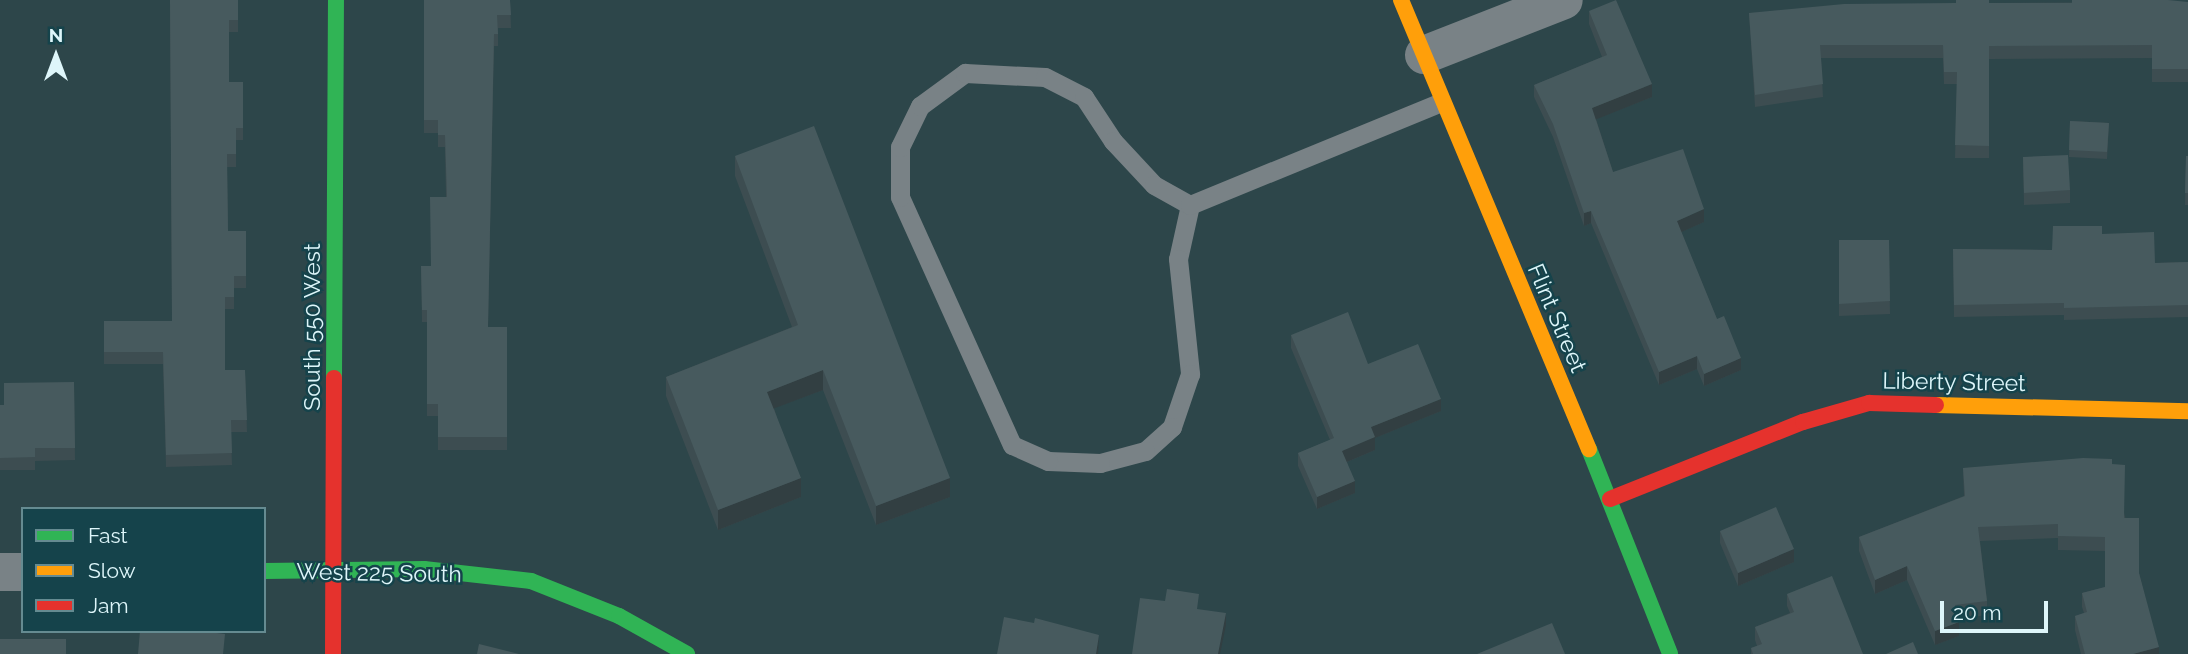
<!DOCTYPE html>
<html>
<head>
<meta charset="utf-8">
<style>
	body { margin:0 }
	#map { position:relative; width:2188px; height:654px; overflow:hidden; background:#2d464a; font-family:Raleway,sans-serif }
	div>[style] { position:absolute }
	.lane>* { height:19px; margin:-9.5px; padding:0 9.5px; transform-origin:9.5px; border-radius:9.5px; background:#798286 }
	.street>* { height:38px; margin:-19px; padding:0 19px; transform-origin:19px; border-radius:19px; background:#798286 }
	.fast>* { height:16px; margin:-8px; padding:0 8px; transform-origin:8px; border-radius:8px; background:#30b455 }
	.slow>* { height:16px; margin:-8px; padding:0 8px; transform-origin:8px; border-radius:8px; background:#ff9f0a }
	.jam>* { height:16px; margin:-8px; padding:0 8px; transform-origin:8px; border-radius:8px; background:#e5322d }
	.wall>* { inset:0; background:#3d4d51 }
	.shaded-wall>* { inset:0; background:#323f42 }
	.building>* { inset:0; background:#475a5e }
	span { translate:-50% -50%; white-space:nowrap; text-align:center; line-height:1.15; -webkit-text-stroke:5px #15434b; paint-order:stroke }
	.street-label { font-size:23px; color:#def6fa }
	.legend { position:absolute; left:21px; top:507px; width:245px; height:126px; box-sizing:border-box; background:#15434b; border:2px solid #658b91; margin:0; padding:9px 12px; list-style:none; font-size:21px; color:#def6fa }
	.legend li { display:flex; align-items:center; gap:14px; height:35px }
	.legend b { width:35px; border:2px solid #658b91 }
	.north { position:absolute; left:21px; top:21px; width:70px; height:70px; -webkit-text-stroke:5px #15434b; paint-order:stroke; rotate:0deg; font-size:19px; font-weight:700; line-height:28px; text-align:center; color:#def6fa }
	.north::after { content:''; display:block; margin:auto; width:24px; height:32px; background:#def6fa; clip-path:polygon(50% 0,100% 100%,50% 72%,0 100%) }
	.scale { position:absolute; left:1940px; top:601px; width:108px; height:32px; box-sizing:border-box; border:4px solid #def6fa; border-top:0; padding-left:9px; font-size:21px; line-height:24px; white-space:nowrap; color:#def6fa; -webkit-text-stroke:5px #15434b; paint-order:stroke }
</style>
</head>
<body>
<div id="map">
	<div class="lane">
		<i style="left:1190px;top:205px;width:55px;rotate:102.5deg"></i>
		<i style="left:1178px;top:259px;width:116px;rotate:84deg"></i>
		<i style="left:1190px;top:374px;width:56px;rotate:108.8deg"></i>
		<i style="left:1172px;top:427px;width:36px;rotate:138deg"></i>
		<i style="left:1145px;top:451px;width:47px;rotate:165.1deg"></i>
		<i style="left:1100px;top:463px;width:52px;rotate:-177.8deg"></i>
		<i style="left:1048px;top:461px;width:39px;rotate:-156deg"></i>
		<i style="left:1012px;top:445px;width:272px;rotate:-114.3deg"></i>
		<i style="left:900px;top:197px;width:50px;rotate:-90deg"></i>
		<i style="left:900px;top:147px;width:46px;rotate:-64deg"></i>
		<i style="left:920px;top:106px;width:56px;rotate:-36.3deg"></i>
		<i style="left:965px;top:73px;width:80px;rotate:2.9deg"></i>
		<i style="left:1045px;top:77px;width:44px;rotate:27.1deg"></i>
		<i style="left:1084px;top:97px;width:53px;rotate:56.6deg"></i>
		<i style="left:1113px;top:141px;width:60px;rotate:47deg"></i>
		<i style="left:1154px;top:185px;width:41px;rotate:29.1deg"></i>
		<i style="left:1190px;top:205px;width:271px;rotate:-22.3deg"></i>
	</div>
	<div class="street">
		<i style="left:1424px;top:55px;width:150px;rotate:-21.4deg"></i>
		<i style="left:0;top:572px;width:23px"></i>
	</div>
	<div class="fast">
		<i style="left:334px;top:378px;width:378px;rotate:-89.7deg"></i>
		<i style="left:1589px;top:449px;width:220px;rotate:68.4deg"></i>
		<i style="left:264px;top:571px;width:160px;rotate:-0.7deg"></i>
		<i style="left:424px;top:569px;width:108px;rotate:6.4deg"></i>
		<i style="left:531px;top:581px;width:95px;rotate:21.7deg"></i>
		<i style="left:619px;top:616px;width:78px;rotate:29.2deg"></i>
	</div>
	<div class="slow">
		<i style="left:1401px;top:0;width:487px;rotate:67.3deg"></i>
		<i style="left:1936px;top:405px;width:252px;rotate:1.4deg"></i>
	</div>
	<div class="jam">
		<i style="left:1610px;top:499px;width:208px;rotate:-21.8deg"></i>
		<i style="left:1803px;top:422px;width:69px;rotate:-16.1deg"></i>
		<i style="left:1869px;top:403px;width:67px;rotate:1.7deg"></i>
		<i style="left:333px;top:654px;width:276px;rotate:-89.8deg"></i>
	</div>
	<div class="wall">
		<i style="clip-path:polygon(170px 0,238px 0,238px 32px,229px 32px,229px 82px,243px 82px,243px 140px,236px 140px,236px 167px,227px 167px,228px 231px,246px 231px,246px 288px,234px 288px,234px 309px,225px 309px,225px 370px,245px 370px,247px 432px,231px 432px,232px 465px,166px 467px,163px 364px,104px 364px,104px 321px,172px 321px)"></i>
		<i style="clip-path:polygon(424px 0,510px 0,511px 28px,498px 28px,498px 46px,494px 46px,488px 327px,507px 327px,507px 450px,438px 450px,438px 416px,427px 416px,427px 322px,422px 322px,421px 266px,431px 266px,446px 197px,445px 147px,438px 147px,438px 133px,424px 133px)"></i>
		<i style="clip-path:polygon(2188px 2px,2188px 82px,2152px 82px,2152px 58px,1989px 59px,1989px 158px,1955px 158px,1957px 84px,1944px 84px,1943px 58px,1821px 58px,1823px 97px,1755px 107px,1749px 13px,1989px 3px)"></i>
		<i style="clip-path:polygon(1589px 11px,1652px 97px,1596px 119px,1613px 172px,1704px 222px,1681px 232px,1717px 319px,1741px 370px,1704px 386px,1697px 369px,1659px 385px,1591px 223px,1584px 226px,1553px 137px,1534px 97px,1534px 85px,1602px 57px,1589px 24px)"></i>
		<i style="clip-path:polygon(2070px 121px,2109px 123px,2107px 159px,2069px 157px)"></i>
		<i style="clip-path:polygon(735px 156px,950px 497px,876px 525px,823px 390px,774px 408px,801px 497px,718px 530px,666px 396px,666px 377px,792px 327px,735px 176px)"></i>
		<i style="clip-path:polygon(2186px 156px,2188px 156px,2188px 205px,2185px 205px)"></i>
		<i style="clip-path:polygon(2023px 157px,2070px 190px,2070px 203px,2024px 205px)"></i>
		<i style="clip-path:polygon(2102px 234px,2155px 263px,2188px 262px,2188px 317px,2064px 320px,2064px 315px,1954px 317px,1953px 249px,2052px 250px)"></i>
		<i style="clip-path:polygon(1839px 240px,1889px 240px,1890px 314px,1839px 316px)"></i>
		<i style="clip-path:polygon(1291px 335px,1368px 364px,1441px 411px,1375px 438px,1375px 450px,1347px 462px,1355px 493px,1317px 509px,1298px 466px,1298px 453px,1330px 440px,1291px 348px)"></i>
		<i style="clip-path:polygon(74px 382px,75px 460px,35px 461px,35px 470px,0 470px,0 405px,4px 405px)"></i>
		<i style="clip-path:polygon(2112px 464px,2159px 654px,2081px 654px,2075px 630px,2075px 616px,2084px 613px,2082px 607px,2082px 593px,2105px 587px,2105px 551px,2058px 550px,2058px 538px,1980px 541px,1987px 601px,1987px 615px,1958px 619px,1959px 636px,1935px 645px,1907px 580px,1875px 594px,1859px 551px,1859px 537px,1964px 496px,1963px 468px)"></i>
		<i style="clip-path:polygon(1720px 531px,1794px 562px,1738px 586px,1720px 543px)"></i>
		<i style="clip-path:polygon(1787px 594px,1863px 654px,1751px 654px,1751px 648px,1757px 646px,1755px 640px,1755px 627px,1790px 613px,1787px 606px)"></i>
	</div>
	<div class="shaded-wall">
		<i style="clip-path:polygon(1652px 84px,1652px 97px,1592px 121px,1592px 108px)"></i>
		<i style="clip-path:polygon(1704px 209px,1704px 222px,1677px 234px,1677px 221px)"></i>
		<i style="clip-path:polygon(1591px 211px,1591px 223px,1584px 226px,1584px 213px)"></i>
		<i style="clip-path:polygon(1697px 356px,1697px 369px,1659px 385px,1659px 372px)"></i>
		<i style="clip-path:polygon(1741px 358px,1741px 370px,1704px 386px,1704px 374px)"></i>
		<i style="clip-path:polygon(823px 370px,823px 390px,767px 411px,767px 392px)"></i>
		<i style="clip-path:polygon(1441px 399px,1441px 411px,1375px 438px,1375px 450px,1342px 464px,1342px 451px,1371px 427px)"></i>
		<i style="clip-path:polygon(801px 478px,801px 497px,718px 530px,718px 510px)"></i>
		<i style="clip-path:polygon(950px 478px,950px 497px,876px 525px,876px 506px)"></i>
		<i style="clip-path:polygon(1355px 481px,1355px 493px,1317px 509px,1317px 497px)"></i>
		<i style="clip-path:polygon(1794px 549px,1794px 562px,1738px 586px,1738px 573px)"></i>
		<i style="clip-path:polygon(1907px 566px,1907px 580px,1875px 594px,1875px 580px)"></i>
		<i style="clip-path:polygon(1226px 613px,1226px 625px,1220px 654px,1218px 654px)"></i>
		<i style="clip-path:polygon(1959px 622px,1959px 636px,1935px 645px,1935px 631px)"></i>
		<i style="clip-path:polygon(1099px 635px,1098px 654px,1096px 654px)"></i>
		<i style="clip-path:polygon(2159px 647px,2159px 654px,2133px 654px)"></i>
	</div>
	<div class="building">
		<i style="clip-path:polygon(170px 0,238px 0,238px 20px,229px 20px,229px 82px,243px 82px,243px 128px,236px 128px,236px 154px,227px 154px,228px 231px,246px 231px,246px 276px,234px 276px,234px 297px,225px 297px,225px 370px,245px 370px,247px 420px,231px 420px,232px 453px,166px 455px,163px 352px,104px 352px,104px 321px,172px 321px)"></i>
		<i style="clip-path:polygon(424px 0,510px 0,511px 15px,497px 15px,498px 34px,494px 34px,488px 327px,507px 327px,507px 437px,438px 437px,438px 404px,427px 404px,427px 310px,422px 310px,421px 266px,431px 266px,430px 197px,447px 197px,445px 135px,438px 135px,438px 120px,424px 120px)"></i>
		<i style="clip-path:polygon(1616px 0,1652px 84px,1592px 108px,1613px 172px,1683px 149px,1704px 209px,1677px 221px,1717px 319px,1724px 316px,1741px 358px,1704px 374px,1697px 356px,1659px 372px,1591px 211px,1584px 213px,1553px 124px,1534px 85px,1607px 55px,1589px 11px)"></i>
		<i style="clip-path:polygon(1956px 0,1989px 0,1989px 3px,2072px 3px,2072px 0,2168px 0,2188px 2px,2188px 69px,2152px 69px,2152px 45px,1989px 46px,1989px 146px,1955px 145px,1957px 72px,1944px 72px,1943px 45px,1820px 45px,1823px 84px,1755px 95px,1749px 13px,1844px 4px,1956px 3px)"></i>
		<i style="clip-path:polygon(2070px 121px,2109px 123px,2107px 152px,2069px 150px)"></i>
		<i style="clip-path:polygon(814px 126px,950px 478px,876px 506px,823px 370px,767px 392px,801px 478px,718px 510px,666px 377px,798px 325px,735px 156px)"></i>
		<i style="clip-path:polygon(2068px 155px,2070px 190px,2024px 193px,2023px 157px)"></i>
		<i style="clip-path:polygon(2186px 156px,2188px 156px,2188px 193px,2185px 193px)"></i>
		<i style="clip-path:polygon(2053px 226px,2102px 226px,2102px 234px,2154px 232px,2155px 263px,2188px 262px,2188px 305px,2064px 308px,2064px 303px,1954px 305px,1953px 249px,2052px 250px)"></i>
		<i style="clip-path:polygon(1839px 240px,1889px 240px,1890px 301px,1839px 304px)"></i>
		<i style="clip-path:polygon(1348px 312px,1368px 364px,1418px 344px,1441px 399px,1371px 427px,1375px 437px,1342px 451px,1355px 481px,1317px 497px,1298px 453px,1334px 438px,1291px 335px)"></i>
		<i style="clip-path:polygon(74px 382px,75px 448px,35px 448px,35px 457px,0 458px,0 405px,4px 405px,4px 383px)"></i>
		<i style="clip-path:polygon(2083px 458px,2112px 459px,2112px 464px,2125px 465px,2124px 518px,2139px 518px,2139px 573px,2159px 647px,2133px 654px,2085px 654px,2075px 616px,2087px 612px,2082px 593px,2105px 587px,2105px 537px,2058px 536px,2058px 524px,1978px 527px,1987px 601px,1955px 605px,1959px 622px,1935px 631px,1907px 566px,1875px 580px,1859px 537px,1965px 496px,1963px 468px)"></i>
		<i style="clip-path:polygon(1776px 507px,1794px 549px,1738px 573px,1720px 531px)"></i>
		<i style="clip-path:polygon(1832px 576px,1863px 654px,1753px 654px,1751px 648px,1762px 644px,1755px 627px,1794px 612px,1787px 594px)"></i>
		<i style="clip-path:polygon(1167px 589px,1199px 594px,1197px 609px,1226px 613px,1218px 654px,1132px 654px,1140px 598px,1165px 601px)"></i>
		<i style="clip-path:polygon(1004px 617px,1034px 623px,1035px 618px,1099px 635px,1096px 654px,997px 654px)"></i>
		<i style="clip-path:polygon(1552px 623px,1565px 654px,1477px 654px)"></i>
		<i style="clip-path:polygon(140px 631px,200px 631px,225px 634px,223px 654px,138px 654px)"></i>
		<i style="clip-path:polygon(0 639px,66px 639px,66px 654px,0 654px)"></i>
		<i style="clip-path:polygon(1913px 642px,1918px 654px,1886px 654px)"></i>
		<i style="clip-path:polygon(479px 644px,519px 654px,477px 654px)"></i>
	</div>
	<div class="street-label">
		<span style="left:1557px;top:318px;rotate:67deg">Flint Street</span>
		<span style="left:312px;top:327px;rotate:-90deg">South 550 West</span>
		<span style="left:1954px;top:382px;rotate:1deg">Liberty Street</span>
		<span style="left:379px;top:573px;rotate:1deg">West 225 South</span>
	</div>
	<ul class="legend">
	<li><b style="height:9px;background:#30b455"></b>Fast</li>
	<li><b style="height:9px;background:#ff9f0a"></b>Slow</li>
	<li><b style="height:9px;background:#e5322d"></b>Jam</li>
	</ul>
	<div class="north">N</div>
	<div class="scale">20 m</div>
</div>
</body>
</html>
